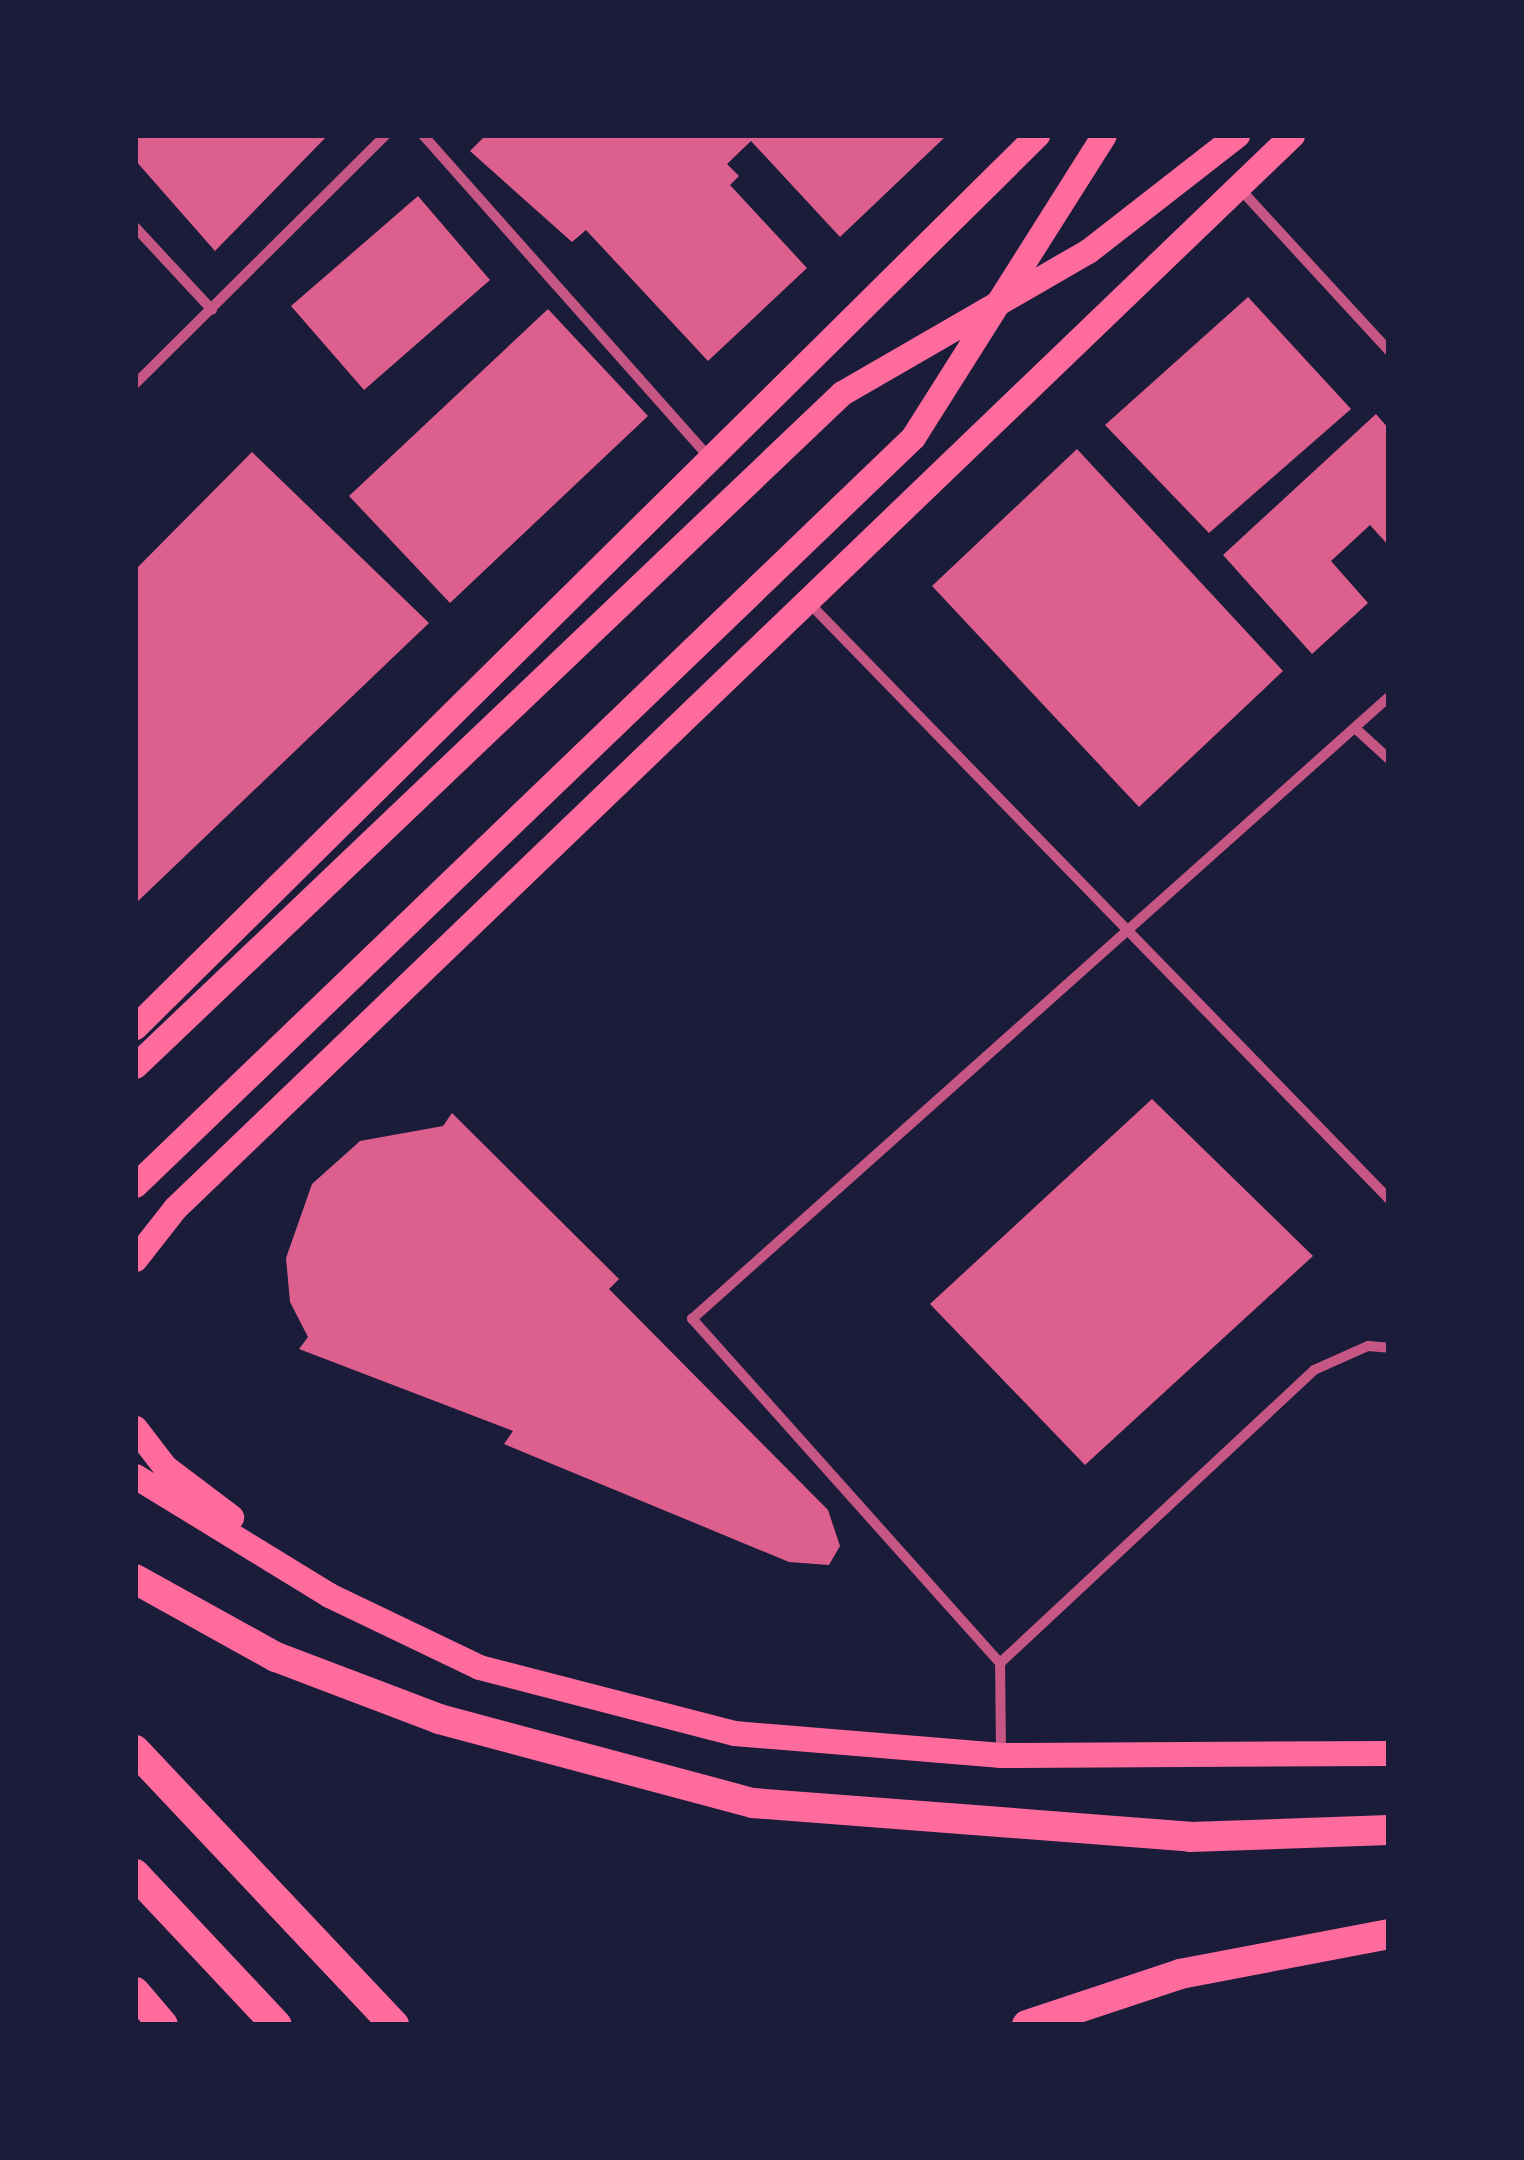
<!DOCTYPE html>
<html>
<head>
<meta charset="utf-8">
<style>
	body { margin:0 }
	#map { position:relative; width:1524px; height:2160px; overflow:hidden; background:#1b1b3a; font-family:"Noto Serif",serif }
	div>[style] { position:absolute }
	.building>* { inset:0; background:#dd5f8e }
	.minor>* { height:10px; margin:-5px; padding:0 5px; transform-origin:5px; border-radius:5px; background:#c65784 }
	.primary>* { height:25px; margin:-12.5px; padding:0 12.5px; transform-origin:12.5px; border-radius:12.5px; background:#ff6b9d }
	.motorway>* { height:30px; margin:-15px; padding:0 15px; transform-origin:15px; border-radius:15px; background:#ff6b9d }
	span { translate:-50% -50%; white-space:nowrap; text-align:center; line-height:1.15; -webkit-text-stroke:9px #1b1b3a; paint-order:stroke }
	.frame { position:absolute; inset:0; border:138px solid #1b1b3a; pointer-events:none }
</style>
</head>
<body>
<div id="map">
	<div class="building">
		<i style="clip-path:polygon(135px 135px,328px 135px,215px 251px,135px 160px)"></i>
		<i style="clip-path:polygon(486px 135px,942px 135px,945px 137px,840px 237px,751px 141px,727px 164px,739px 176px,730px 185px,807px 268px,708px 361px,586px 230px,572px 242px,470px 151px)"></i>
		<i style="clip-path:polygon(418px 196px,490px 280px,364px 390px,291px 306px)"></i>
		<i style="clip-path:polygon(1248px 297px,1351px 409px,1209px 533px,1105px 425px)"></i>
		<i style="clip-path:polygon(548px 309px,648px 416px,450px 603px,349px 496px)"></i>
		<i style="clip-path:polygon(1376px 414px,1389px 429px,1389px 546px,1370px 525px,1331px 561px,1368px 603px,1312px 654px,1223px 555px)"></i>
		<i style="clip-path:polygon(1077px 449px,1283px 671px,1139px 807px,932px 586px)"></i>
		<i style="clip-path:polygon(252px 452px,429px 623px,135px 904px,135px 570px)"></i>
		<i style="clip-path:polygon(1152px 1099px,1313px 1256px,1085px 1465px,930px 1304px)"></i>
		<i style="clip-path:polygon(452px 1113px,619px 1279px,609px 1289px,828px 1510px,840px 1546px,829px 1565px,789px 1562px,504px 1444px,513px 1431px,299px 1349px,308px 1337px,290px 1302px,286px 1258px,312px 1184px,360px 1141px,443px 1126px)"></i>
	</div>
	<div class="minor">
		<i style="left:423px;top:135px;width:426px;rotate:48.4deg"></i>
		<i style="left:1242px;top:191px;width:217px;rotate:47.4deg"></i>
		<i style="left:135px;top:227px;width:113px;rotate:47.1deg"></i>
		<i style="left:135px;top:384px;width:354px;rotate:-44.8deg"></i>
		<i style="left:812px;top:606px;width:827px;rotate:45.78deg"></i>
		<i style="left:1355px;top:728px;width:46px;rotate:42.4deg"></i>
		<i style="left:1000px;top:1663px;width:462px;rotate:-131.8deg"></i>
		<i style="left:692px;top:1319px;width:934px;rotate:-41.75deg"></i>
		<i style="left:1001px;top:1752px;width:89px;rotate:-90.6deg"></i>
		<i style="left:1000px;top:1663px;width:429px;rotate:-43deg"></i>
		<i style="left:1314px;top:1370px;width:59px;rotate:-24deg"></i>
		<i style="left:1368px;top:1346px;width:21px;rotate:5deg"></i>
	</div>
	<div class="primary">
		<i style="left:135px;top:1027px;width:1269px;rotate:-44.68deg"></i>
		<i style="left:135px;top:1066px;width:976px;rotate:-43.59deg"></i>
		<i style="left:842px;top:393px;width:284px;rotate:-30deg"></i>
		<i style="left:1088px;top:251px;width:189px;rotate:-37.9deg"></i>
		<i style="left:135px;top:1185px;width:1079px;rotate:-43.87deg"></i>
		<i style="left:913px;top:437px;width:357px;rotate:-57.7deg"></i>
		<i style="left:135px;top:1259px;width:65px;rotate:-51.9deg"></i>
		<i style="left:175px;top:1208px;width:1549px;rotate:-43.85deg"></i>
		<i style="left:135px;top:1428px;width:49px;rotate:52.4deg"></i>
		<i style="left:165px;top:1467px;width:83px;rotate:37.1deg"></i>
		<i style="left:135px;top:1476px;width:228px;rotate:31.5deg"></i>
		<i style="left:329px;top:1595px;width:166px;rotate:25.6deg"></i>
		<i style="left:479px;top:1667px;width:263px;rotate:14.5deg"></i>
		<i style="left:734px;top:1733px;width:268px;rotate:4.7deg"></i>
		<i style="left:1001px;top:1755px;width:388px;rotate:-0.3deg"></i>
	</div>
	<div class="motorway">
		<i style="left:135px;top:1579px;width:161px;rotate:29deg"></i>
		<i style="left:276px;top:1657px;width:174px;rotate:20.8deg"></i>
		<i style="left:439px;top:1719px;width:325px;rotate:15deg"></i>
		<i style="left:753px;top:1803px;width:438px;rotate:4.4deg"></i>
		<i style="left:1190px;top:1837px;width:199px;rotate:-2deg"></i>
		<i style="left:135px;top:1750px;width:378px;rotate:46.7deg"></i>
		<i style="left:135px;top:1874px;width:207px;rotate:46.8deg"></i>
		<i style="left:135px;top:1992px;width:43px;rotate:49.7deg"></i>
		<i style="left:1027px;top:2025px;width:161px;rotate:-18.4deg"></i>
		<i style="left:1180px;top:1974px;width:213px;rotate:-10.8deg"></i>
	</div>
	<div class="frame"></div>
</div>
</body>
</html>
